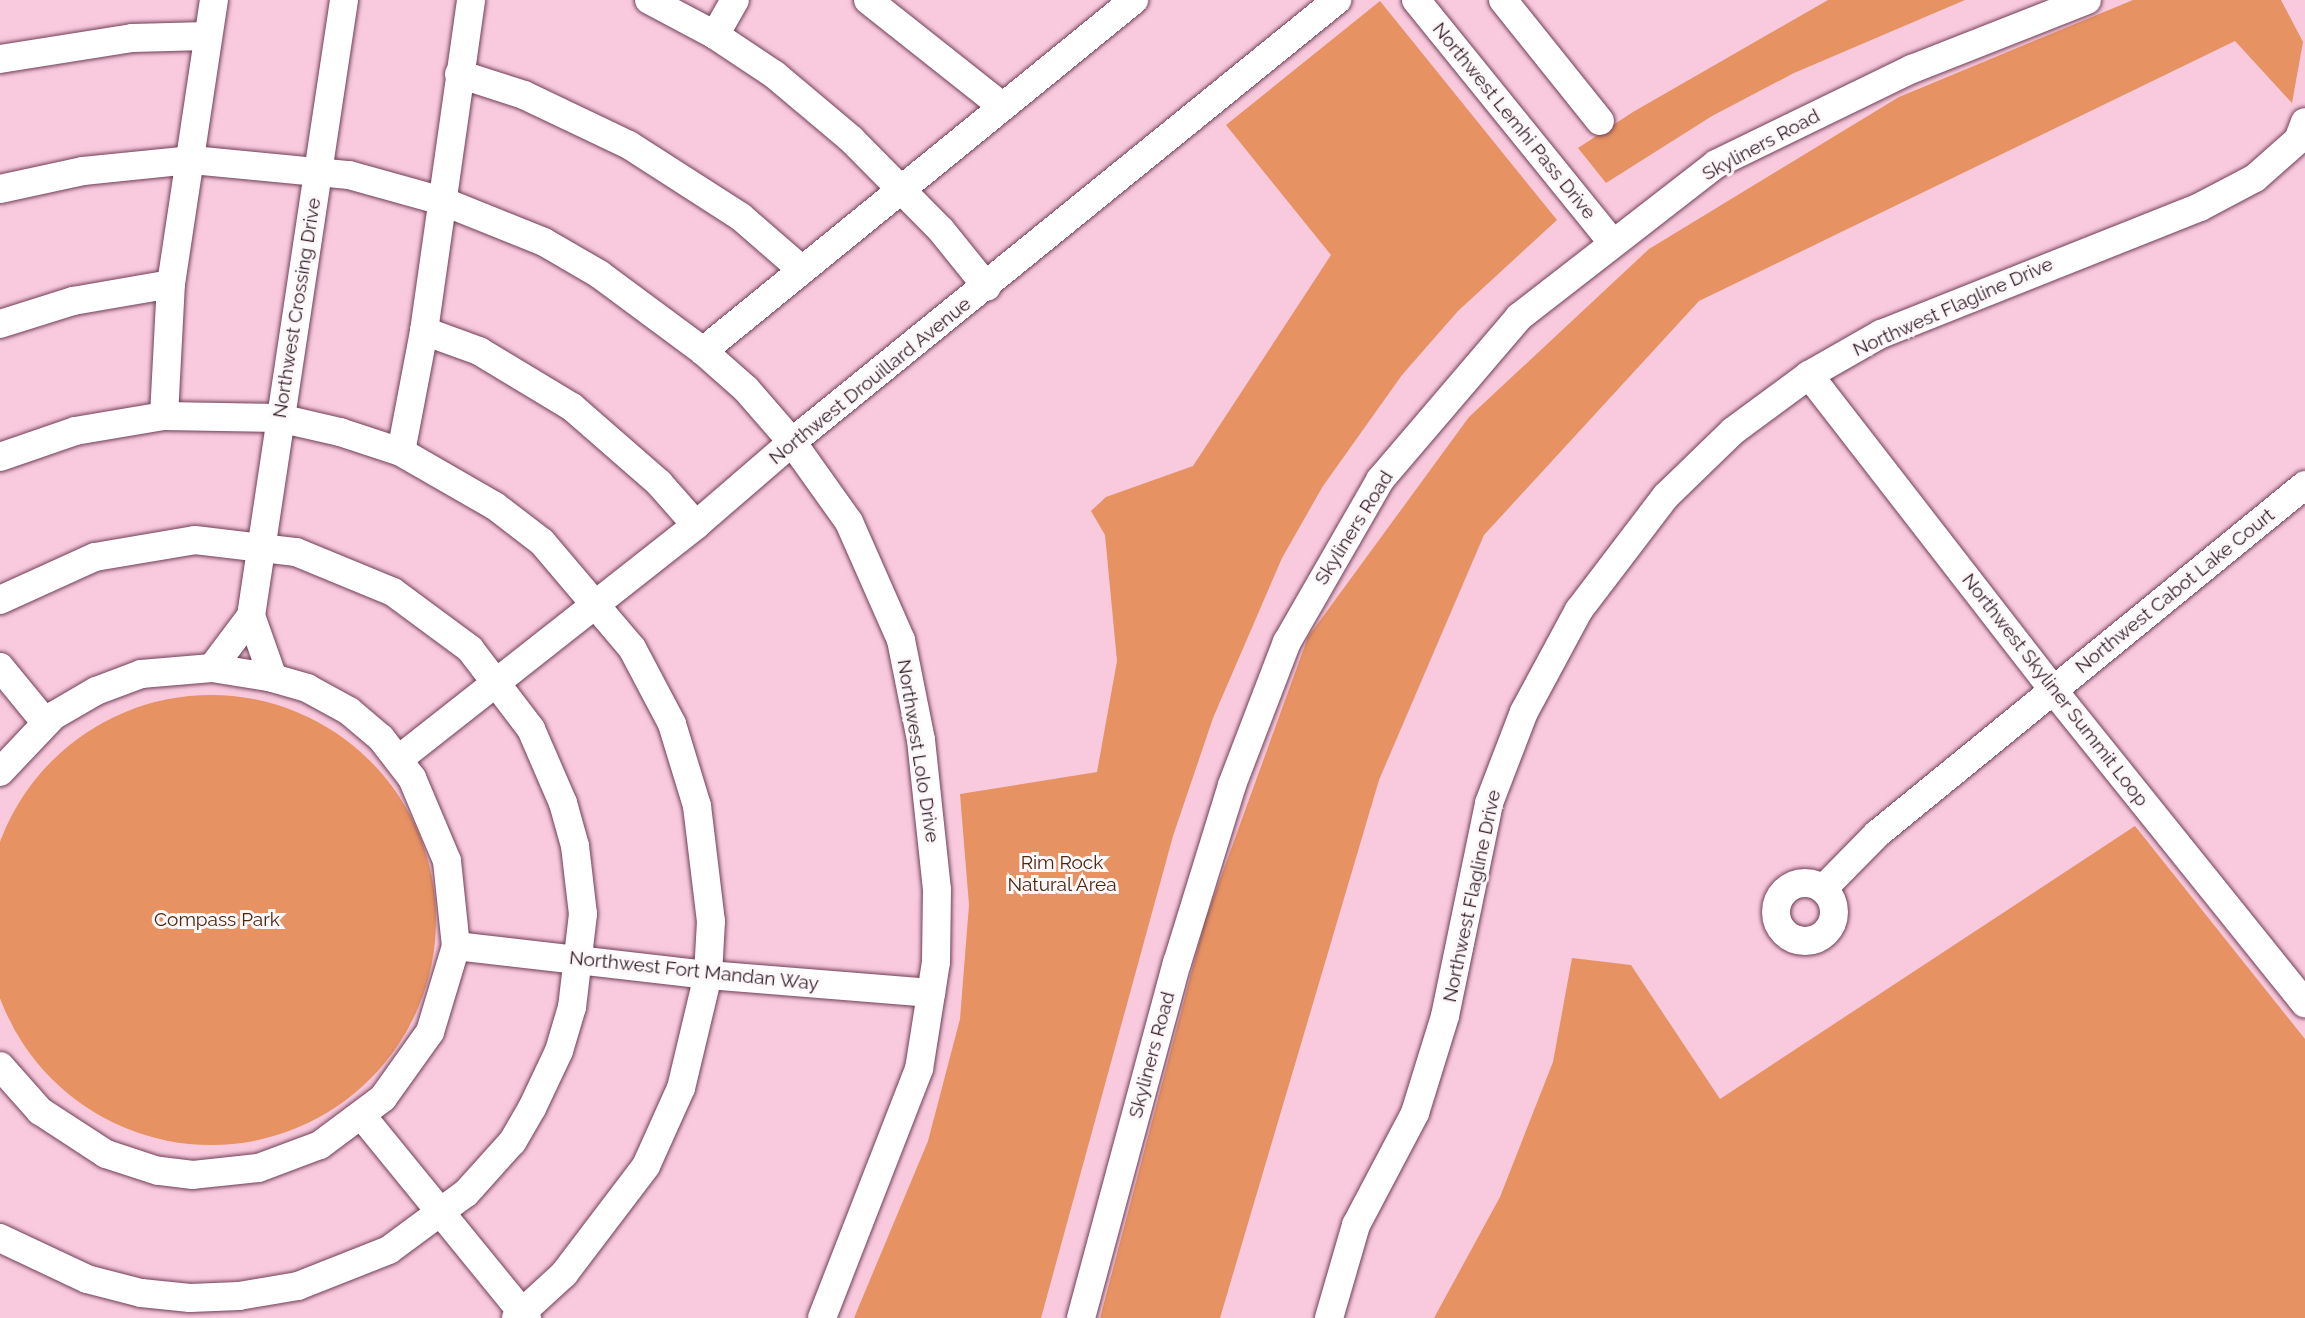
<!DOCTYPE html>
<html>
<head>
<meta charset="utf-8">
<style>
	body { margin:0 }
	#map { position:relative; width:2305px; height:1318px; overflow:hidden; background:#f9cade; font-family:Raleway,sans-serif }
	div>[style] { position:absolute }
	.green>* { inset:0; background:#e69262 }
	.round { border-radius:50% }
	.roads { filter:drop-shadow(0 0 2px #703f57) drop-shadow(0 0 2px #703f57) }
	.minor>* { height:28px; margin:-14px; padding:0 14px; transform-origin:14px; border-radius:14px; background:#fff }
	.minor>.ring { margin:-14px; padding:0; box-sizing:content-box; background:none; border:28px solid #fff; border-radius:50% }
	span { translate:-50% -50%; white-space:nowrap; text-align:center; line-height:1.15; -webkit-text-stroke:6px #fef8fb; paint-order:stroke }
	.street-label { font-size:19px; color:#311c26 }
	.park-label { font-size:19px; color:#4e260c }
</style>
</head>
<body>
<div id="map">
	<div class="green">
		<i style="clip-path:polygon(1828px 0,1965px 0,1794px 73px,1712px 116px,1606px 183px,1578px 148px,1633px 112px)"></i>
		<i style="clip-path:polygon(2133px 0,2281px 0,2303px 42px,2292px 103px,2235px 41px,1699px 301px,1484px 535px,1379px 780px,1220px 1318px,1100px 1318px,1205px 921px,1308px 637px,1469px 417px,1649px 249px,1899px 97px)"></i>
		<i style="clip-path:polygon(1380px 1px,1557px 220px,1458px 311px,1402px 375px,1323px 486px,1282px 558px,1213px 718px,1173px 836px,1041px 1318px,854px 1318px,928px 1141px,960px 1019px,969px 905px,960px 794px,1097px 772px,1117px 661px,1105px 535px,1091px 511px,1106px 497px,1193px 466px,1331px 255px,1226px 125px)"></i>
		<i class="round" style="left:-14px;top:695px;width:450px;height:450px"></i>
		<i style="clip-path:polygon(2135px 826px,2305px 1039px,2305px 1318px,1434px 1318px,1500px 1197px,1553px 1062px,1572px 958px,1631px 965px,1720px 1099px)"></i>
	</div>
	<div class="roads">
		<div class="minor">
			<i style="left:649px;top:0;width:75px;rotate:27.9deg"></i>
			<i style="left:715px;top:35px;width:72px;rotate:33.7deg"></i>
			<i style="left:775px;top:75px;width:99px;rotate:40.1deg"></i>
			<i style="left:851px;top:139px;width:128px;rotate:45.3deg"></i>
			<i style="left:941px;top:230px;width:73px;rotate:51.1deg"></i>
			<i style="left:868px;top:0;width:172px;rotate:38.4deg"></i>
			<i style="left:1416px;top:0;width:311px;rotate:51deg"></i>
			<i style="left:1503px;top:0;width:155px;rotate:51.3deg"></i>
			<i style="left:715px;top:35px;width:40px;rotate:-60.3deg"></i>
			<i style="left:0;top:59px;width:134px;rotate:-9deg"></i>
			<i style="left:132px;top:38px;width:75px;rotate:-1.5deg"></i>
			<i style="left:459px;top:74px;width:68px;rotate:17.9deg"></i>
			<i style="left:524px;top:95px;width:116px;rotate:25.5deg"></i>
			<i style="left:629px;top:145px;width:133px;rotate:32.7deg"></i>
			<i style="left:741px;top:217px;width:81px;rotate:41deg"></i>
			<i style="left:0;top:189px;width:85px;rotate:-12.2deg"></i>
			<i style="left:83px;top:171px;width:110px;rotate:-5.8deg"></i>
			<i style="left:192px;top:160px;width:158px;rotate:5.5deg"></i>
			<i style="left:349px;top:175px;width:97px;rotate:15.6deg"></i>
			<i style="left:442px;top:201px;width:110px;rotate:21.9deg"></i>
			<i style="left:544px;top:242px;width:64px;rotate:30.2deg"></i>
			<i style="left:599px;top:274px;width:129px;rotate:36.5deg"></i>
			<i style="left:703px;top:351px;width:57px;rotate:41.5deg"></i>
			<i style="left:746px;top:389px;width:70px;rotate:49deg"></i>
			<i style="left:792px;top:442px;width:98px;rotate:54.5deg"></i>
			<i style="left:849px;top:522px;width:129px;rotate:66.2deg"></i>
			<i style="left:901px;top:640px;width:102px;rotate:78.7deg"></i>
			<i style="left:921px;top:740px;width:151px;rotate:83.9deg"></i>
			<i style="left:937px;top:890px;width:72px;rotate:90.8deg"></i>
			<i style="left:936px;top:962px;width:108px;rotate:99deg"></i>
			<i style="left:919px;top:1069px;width:267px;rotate:111.3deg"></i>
			<i style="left:0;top:324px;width:77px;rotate:-17.5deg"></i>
			<i style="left:73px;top:301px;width:99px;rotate:-9.8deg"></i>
			<i style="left:424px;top:331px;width:59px;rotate:20deg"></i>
			<i style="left:479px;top:351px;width:109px;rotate:31.1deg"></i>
			<i style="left:572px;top:407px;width:116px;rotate:41.1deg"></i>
			<i style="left:659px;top:483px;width:56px;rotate:48.6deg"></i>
			<i style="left:703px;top:351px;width:556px;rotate:-39.16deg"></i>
			<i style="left:1809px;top:375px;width:398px;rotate:52.2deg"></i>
			<i style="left:2053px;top:690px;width:402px;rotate:51.2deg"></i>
			<i style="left:164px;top:416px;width:132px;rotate:-87deg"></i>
			<i style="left:171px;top:284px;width:287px;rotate:-81.4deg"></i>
			<i style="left:401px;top:452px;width:123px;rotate:-79.2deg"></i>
			<i style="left:424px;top:331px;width:334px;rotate:-81.9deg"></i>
			<i style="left:0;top:457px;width:79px;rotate:-19.1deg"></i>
			<i style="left:75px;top:431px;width:90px;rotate:-9.6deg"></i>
			<i style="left:164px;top:416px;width:115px;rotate:1deg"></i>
			<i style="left:279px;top:418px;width:63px;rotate:12.9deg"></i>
			<i style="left:340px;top:432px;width:64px;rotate:18.2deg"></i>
			<i style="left:401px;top:452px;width:108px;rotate:29.9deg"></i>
			<i style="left:495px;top:506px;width:59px;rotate:37.5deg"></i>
			<i style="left:542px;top:542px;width:139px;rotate:49.7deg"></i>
			<i style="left:632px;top:648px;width:86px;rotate:62.2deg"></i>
			<i style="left:672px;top:724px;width:86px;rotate:73deg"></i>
			<i style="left:697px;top:806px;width:116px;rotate:83.1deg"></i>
			<i style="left:711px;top:921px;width:54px;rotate:93.2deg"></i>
			<i style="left:708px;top:975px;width:116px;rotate:103.4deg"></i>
			<i style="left:681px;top:1088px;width:85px;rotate:114.2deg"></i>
			<i style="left:646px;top:1166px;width:136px;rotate:127.2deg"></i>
			<i style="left:564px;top:1274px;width:65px;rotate:137.5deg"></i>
			<i style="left:0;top:600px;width:104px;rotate:-24.4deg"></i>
			<i style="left:95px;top:557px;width:101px;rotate:-9.6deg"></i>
			<i style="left:195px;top:540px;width:102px;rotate:6.8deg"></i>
			<i style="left:296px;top:552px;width:105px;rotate:22.4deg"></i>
			<i style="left:393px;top:592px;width:96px;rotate:36.5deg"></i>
			<i style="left:470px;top:649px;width:101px;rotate:52.7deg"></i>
			<i style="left:531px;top:729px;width:81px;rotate:66.6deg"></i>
			<i style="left:563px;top:803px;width:45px;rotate:74.4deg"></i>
			<i style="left:575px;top:846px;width:68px;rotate:83.3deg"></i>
			<i style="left:583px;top:914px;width:94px;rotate:96.7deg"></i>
			<i style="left:572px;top:1007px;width:46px;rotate:106.5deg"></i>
			<i style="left:559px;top:1051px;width:63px;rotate:115.3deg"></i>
			<i style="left:532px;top:1108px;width:39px;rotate:120deg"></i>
			<i style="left:512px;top:1142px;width:69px;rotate:132deg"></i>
			<i style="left:466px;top:1193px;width:96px;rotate:143.5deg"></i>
			<i style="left:389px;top:1250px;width:98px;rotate:158.4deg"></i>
			<i style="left:298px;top:1286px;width:60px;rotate:170.4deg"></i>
			<i style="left:239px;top:1296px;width:49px;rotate:177.7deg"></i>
			<i style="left:190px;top:1298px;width:49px;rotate:-174.2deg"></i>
			<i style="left:141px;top:1293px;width:56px;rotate:-165.5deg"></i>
			<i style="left:87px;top:1279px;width:96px;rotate:-154.8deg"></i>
			<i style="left:0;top:667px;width:71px;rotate:50.7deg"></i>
			<i style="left:212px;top:668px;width:65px;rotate:-53.1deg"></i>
			<i style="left:273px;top:678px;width:66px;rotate:-109.5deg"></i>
			<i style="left:251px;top:616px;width:623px;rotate:-81.41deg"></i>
			<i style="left:399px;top:759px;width:378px;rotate:-38.2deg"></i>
			<i style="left:696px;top:525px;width:127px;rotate:-40.8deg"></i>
			<i style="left:792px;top:442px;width:702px;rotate:-39.04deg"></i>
			<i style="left:0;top:772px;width:77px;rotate:-46.6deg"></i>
			<i style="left:53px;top:716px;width:50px;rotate:-30.2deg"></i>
			<i style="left:96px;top:691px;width:48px;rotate:-20.7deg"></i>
			<i style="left:141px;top:674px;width:71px;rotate:-4.8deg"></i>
			<i style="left:212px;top:668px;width:58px;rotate:9deg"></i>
			<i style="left:269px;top:677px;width:40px;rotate:16deg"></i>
			<i style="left:307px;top:688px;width:48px;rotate:28.7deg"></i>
			<i style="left:349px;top:711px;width:42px;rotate:40.2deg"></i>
			<i style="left:381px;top:738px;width:51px;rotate:52.2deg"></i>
			<i style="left:412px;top:778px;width:90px;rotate:67.1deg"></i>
			<i style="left:447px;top:861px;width:85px;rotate:84deg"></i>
			<i style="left:456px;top:946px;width:90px;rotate:106.8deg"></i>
			<i style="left:430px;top:1032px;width:81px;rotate:125.5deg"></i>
			<i style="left:383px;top:1098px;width:79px;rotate:143.3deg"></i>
			<i style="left:320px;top:1145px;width:66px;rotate:159.6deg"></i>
			<i style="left:258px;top:1168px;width:65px;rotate:173.9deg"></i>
			<i style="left:193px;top:1175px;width:35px;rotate:-173deg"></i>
			<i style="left:158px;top:1171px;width:55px;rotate:-161.9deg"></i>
			<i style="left:106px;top:1154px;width:79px;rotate:-146.9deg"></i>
			<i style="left:40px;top:1111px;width:60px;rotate:-131.6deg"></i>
			<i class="ring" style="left:1776px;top:883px;width:30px;height:30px"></i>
			<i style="left:1823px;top:889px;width:77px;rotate:-45.5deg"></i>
			<i style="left:1877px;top:834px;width:552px;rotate:-39.19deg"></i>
			<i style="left:456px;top:946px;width:254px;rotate:6.6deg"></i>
			<i style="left:708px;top:975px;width:224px;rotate:4.6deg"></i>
			<i style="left:362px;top:1116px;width:261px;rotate:50.8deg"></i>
			<i style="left:1081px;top:1318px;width:368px;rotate:-74.9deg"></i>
			<i style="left:1177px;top:963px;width:186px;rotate:-72.8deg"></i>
			<i style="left:1232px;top:785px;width:153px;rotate:-69deg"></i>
			<i style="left:1287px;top:642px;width:187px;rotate:-60.1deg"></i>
			<i style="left:1380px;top:480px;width:214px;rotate:-49.5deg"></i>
			<i style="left:1519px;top:317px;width:249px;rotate:-37.8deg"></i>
			<i style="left:1716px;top:164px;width:218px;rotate:-25.9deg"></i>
			<i style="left:1912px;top:69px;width:188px;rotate:-21.5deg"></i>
			<i style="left:1329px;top:1318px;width:97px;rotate:-73.8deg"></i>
			<i style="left:1356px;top:1225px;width:127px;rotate:-62.2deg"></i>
			<i style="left:1415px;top:1113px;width:102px;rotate:-72.8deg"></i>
			<i style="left:1445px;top:1016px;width:217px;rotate:-78.3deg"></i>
			<i style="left:1489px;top:803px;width:97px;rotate:-69deg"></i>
			<i style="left:1524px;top:712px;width:116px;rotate:-61.7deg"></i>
			<i style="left:1579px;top:610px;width:143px;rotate:-52.7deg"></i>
			<i style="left:1666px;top:496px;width:93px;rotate:-44.1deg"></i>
			<i style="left:1733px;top:431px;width:94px;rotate:-36.4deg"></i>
			<i style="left:1809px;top:375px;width:83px;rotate:-29.7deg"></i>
			<i style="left:1881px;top:334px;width:343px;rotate:-21.7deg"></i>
			<i style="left:2200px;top:207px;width:62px;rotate:-27.8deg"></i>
			<i style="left:2255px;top:178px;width:57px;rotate:-41.5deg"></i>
			<i style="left:2298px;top:140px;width:19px;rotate:-69deg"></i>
		</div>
	</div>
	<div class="street-label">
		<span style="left:1514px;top:121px;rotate:51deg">Northwest Lemhi Pass Drive</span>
		<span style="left:1761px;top:145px;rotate:-28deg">Skyliners Road</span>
		<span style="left:1953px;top:307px;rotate:-24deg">Northwest Flagline Drive</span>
		<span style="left:297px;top:308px;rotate:-81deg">Northwest Crossing Drive</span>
		<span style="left:870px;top:381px;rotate:-39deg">Northwest Drouillard Avenue</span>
		<span style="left:1354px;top:528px;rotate:-58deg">Skyliners Road</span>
		<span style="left:2175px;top:591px;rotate:-39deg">Northwest Cabot Lake Court</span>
		<span style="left:2055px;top:690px;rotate:52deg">Northwest Skyliner Summit Loop</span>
		<span style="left:918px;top:751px;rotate:81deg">Northwest Lolo Drive</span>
		<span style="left:1472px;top:896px;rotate:-78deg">Northwest Flagline Drive</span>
		<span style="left:694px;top:971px;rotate:6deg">Northwest Fort Mandan Way</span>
		<span style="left:1152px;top:1055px;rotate:-75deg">Skyliners Road</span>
	</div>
	<div class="park-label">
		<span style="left:1062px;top:874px">Rim Rock<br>Natural Area</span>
		<span style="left:217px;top:920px">Compass Park</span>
	</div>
</div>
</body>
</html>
